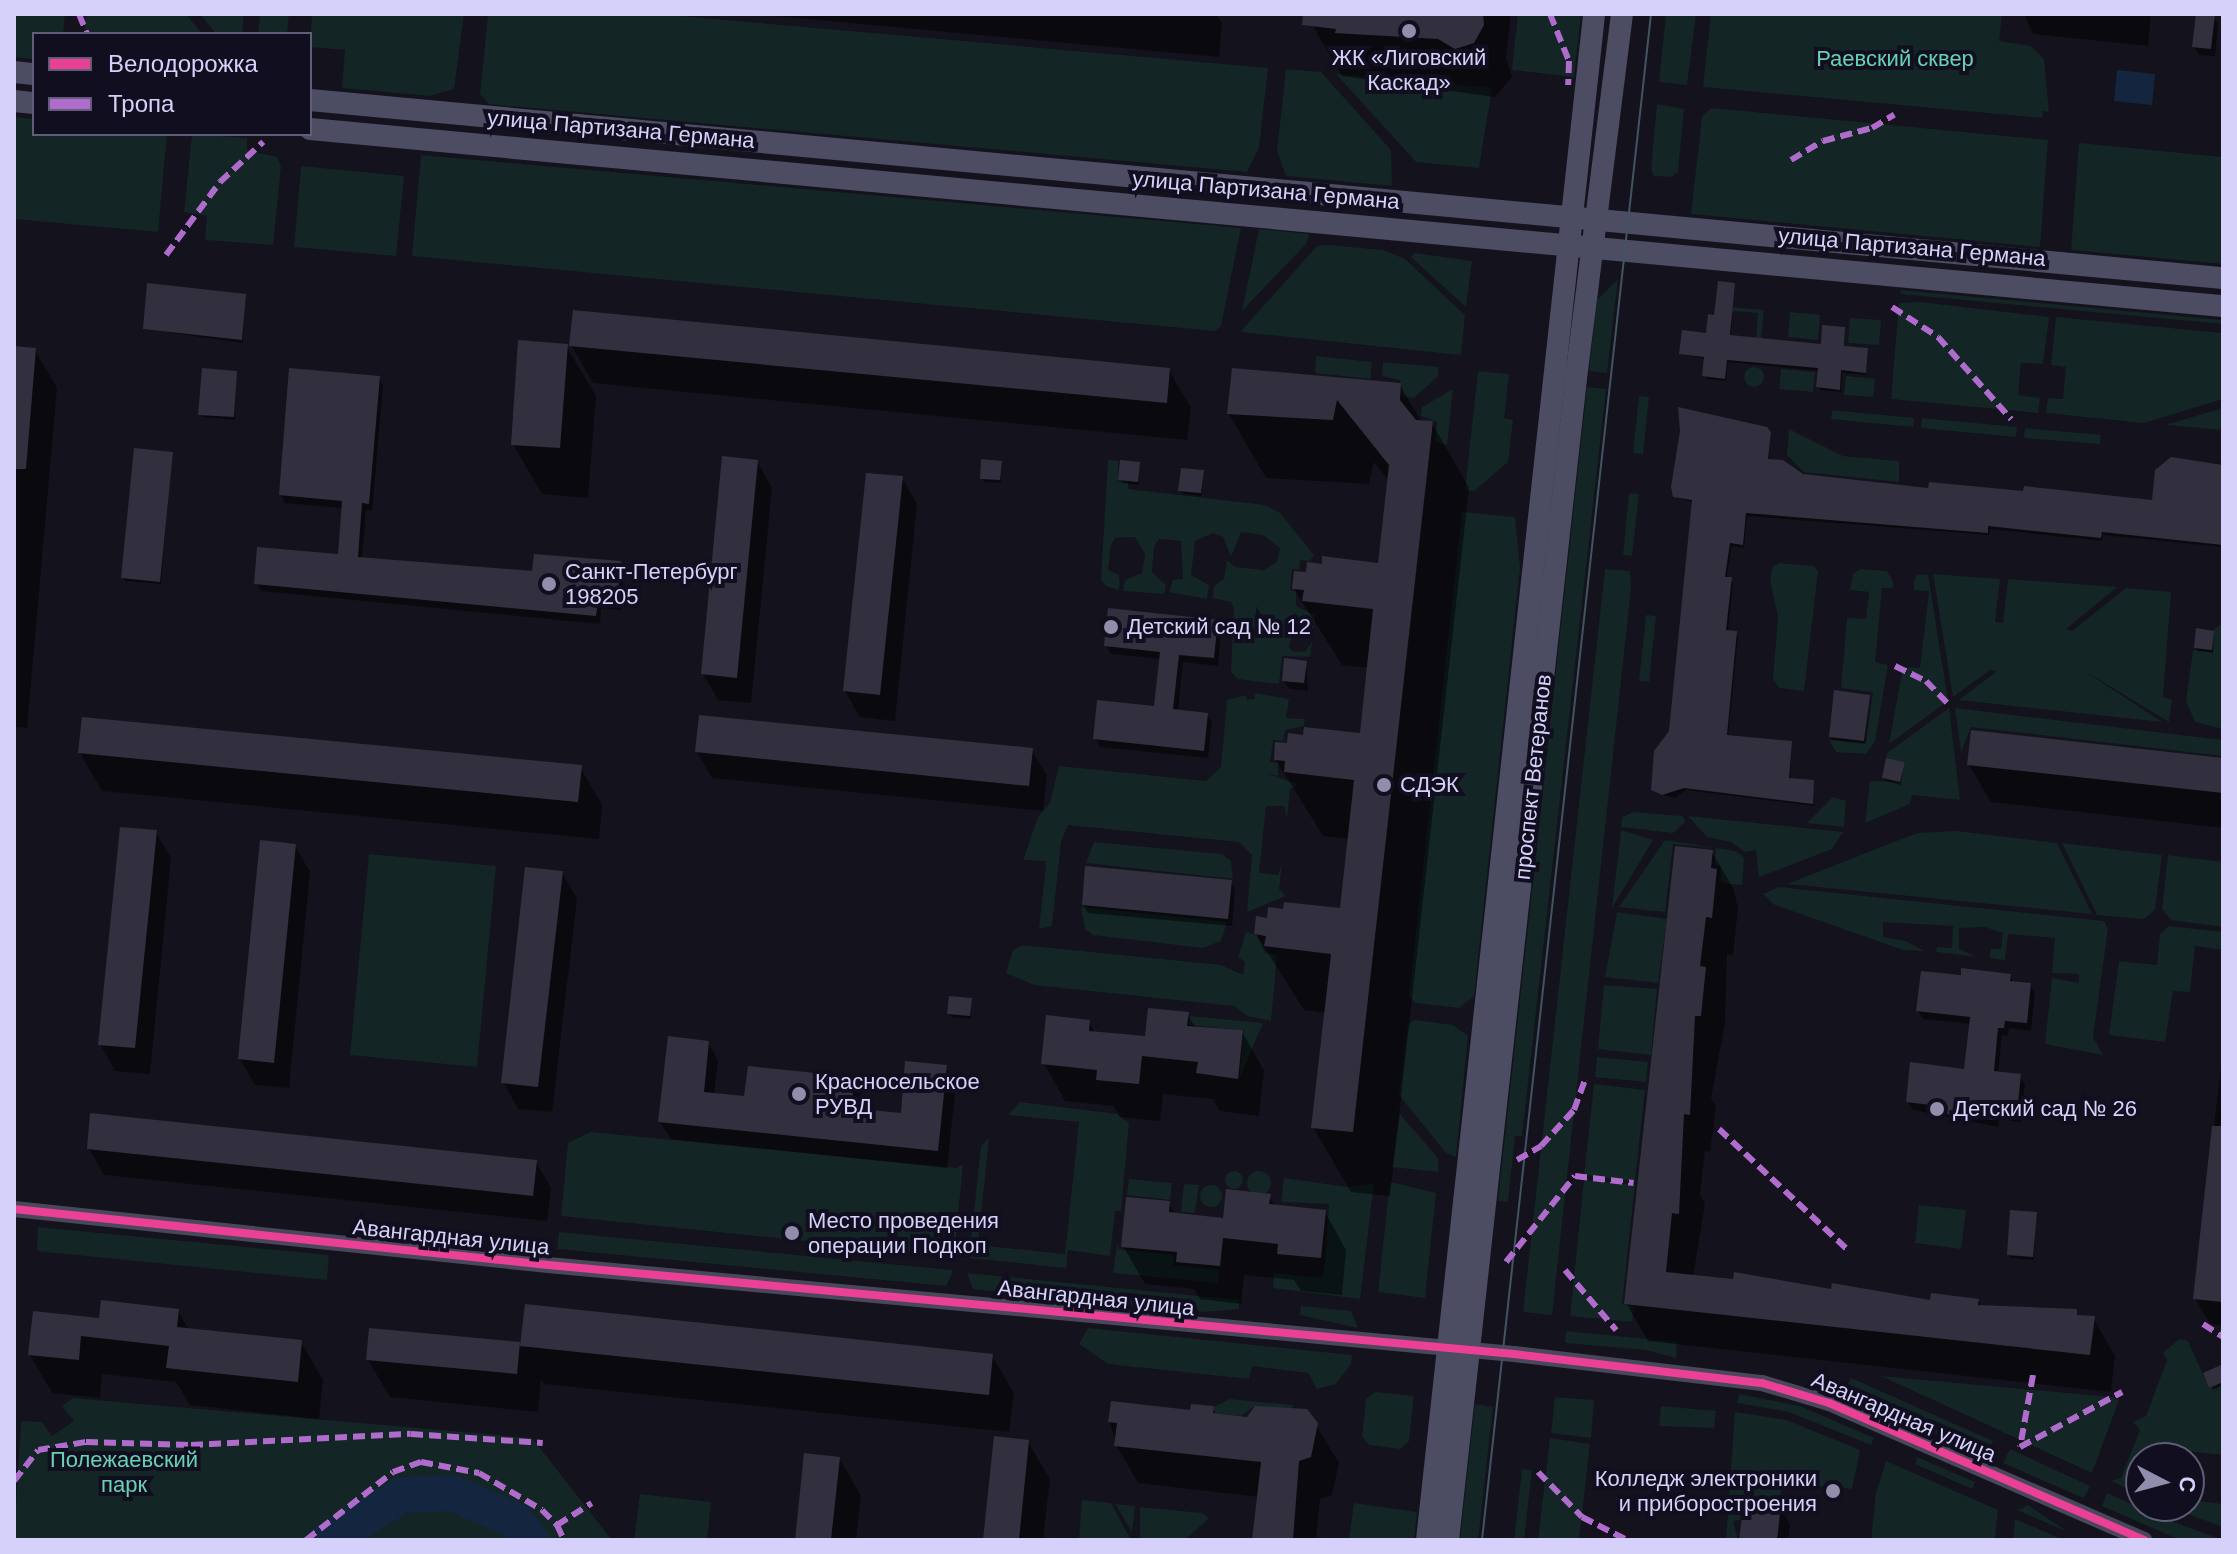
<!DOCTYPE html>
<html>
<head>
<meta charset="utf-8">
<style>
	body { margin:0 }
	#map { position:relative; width:2237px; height:1554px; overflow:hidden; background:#14121c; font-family:Helvetica,sans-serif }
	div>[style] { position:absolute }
	.green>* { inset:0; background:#132525 }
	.round { border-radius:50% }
	.water>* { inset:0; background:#14263f }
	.shadow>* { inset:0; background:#0007 }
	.river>* { height:36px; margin:-18px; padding:0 18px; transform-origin:18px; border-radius:18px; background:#14263f }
	.building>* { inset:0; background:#32303e }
	.street>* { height:16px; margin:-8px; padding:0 8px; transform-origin:8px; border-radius:8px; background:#49485b }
	.secondary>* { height:22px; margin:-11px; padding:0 11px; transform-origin:11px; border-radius:11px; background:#4c4c62 }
	.tram>* { height:2px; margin:-1px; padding:0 1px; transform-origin:1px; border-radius:1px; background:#425462 }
	.quiet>* { height:6px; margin-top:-3px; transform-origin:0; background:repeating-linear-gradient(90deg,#b06ccc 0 12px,transparent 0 18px) }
	.cycleway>* { height:8px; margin:-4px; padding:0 4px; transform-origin:4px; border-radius:4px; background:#ea4096 }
	.dots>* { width:22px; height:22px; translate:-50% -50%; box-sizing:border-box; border:4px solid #110f1f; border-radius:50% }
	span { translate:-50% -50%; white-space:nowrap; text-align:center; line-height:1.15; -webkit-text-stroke:8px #110f1f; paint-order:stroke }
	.poi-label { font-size:22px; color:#d5d1fa }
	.left { translate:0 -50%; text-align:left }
	.right { translate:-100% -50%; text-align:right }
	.park-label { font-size:22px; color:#66d2b3 }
	.street-label { font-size:22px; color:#d5d1fa }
	.frame { position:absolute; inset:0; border:16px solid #d5d1fa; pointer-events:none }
	.legend { position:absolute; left:32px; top:32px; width:280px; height:104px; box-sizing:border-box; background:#110f1f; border:2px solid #5f5d77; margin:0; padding:10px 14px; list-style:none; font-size:24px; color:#d5d1fa }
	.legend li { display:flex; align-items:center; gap:16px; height:40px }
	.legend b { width:40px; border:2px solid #5f5d77 }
	.north { position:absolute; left:2125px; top:1442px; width:80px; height:80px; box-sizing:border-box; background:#110f1f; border:2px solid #5f5d77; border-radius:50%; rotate:96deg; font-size:22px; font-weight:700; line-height:32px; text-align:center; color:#d5d1fa }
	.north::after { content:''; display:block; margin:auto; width:28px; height:36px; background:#918eac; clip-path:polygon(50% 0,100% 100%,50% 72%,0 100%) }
</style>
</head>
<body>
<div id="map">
	<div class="green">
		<i style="clip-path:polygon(14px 14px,65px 14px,63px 34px,34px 34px,34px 59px,14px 57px)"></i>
		<i style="clip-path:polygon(86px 14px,186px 14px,202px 34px,84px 34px)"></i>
		<i style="clip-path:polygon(200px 14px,244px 14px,242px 34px,216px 34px)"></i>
		<i style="clip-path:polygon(260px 14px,289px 14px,287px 34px,258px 34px)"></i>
		<i style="clip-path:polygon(312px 14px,464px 14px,454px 89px,429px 96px,342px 88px,345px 50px,310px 47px)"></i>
		<i style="clip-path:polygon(488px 14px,659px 14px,1268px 68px,1259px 148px,1247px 172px,489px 104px,480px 94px)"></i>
		<i style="clip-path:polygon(1518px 14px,1581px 14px,1574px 77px,1512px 70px)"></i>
		<i style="clip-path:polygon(1666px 14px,1696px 14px,1687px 85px,1659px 82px)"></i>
		<i style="clip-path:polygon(1711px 14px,2002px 14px,1999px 41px,2031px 46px,2044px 59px,2049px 112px,2043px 111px,2042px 118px,1703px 87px)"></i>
		<i style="clip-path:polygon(1286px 69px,1321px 72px,1391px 150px,1392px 186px,1286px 176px,1277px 151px)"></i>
		<i style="clip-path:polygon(1336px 74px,1492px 88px,1479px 168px,1416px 162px)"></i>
		<i style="clip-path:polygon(1657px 104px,1684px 109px,1678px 172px,1672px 177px,1654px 176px,1651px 168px)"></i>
		<i style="clip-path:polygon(1711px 108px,2048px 140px,2040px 247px,1691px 214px,1702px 117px)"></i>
		<i style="clip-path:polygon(14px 117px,34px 119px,34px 134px,167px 134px,158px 232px,14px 219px)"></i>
		<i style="clip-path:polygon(192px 134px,247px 138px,247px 150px,277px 157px,281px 166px,273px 245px,205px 240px,207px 216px,184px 212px)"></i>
		<i style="clip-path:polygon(2079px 143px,2223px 157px,2223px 264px,2071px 250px)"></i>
		<i style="clip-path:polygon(421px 155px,1241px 228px,1221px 326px,1215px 331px,412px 256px)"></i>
		<i style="clip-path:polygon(301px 166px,404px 176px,396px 256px,294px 247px)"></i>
		<i style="clip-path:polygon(1259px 229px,1309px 234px,1307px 243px,1242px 311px)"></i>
		<i style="clip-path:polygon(1329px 245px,1383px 250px,1405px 259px,1465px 315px,1461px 355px,1240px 332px,1317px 246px)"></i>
		<i style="clip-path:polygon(1415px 253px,1472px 261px,1466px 307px,1411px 257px)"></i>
		<i style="clip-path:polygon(1618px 279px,1607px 373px,1589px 371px,1597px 300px)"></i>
		<i style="clip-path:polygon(1901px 290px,2223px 320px,2223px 324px,1900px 294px)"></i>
		<i style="clip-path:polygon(1920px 302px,2049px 317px,2043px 364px,2021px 363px,2018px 395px,2040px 398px,2038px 413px,1891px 399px,1899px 303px)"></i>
		<i style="clip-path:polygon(1730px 307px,1764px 310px,1761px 338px,1756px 338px,1758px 313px,1734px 311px,1730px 317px)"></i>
		<i style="clip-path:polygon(1790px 312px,1820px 315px,1818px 340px,1788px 337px)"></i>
		<i style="clip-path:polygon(2056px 317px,2223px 333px,2223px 399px,2144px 423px,2046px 413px,2048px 398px,2063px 399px,2066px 367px,2051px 365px)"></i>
		<i style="clip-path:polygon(1850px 318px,1881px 320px,1879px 345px,1848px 343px)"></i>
		<i style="clip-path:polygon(1316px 356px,1372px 362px,1370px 379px,1315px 373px)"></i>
		<i style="clip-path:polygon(1383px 362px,1438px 367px,1438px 376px,1414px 398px,1403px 397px,1400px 380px,1382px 376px)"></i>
		<i class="round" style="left:1744px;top:367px;width:20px;height:20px"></i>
		<i style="clip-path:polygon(1781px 369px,1815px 372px,1813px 392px,1779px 389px)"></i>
		<i style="clip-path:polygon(1478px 371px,1509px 374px,1504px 418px,1513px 420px,1508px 462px,1474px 491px,1465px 490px)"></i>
		<i style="clip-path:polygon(1846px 376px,1875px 379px,1873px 397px,1844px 395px)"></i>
		<i style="clip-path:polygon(1587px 387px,1606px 389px,1522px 1136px,1515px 1136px,1508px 1202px,1498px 1201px)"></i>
		<i style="clip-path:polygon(1453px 389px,1447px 445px,1441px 444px,1435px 441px,1437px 422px,1421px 416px,1422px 407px)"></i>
		<i style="clip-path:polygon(1639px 396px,1649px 397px,1643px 454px,1633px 453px)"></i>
		<i style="clip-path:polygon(2223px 408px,2223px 430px,2165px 425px)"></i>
		<i style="clip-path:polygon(1832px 410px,1914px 418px,1913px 427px,1831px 419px)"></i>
		<i style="clip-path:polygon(1922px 418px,2017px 427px,2016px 437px,1921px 428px)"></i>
		<i style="clip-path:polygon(2025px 428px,2101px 435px,2100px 444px,2024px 438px)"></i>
		<i style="clip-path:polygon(1789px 429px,1843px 456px,1899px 461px,1899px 482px,1804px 472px,1787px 455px)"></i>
		<i style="clip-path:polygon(1108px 460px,1118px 461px,1118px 481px,1128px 482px,1128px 489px,1265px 505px,1280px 513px,1314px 555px,1310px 561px,1300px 560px,1299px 570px,1292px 569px,1290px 590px,1296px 591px,1296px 606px,1315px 615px,1313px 638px,1306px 635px,1306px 625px,1296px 623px,1289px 646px,1292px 651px,1305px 652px,1312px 642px,1310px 657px,1282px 656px,1279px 684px,1238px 679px,1231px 672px,1234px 609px,1231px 602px,1213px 598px,1214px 586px,1224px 579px,1227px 560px,1235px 567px,1264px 570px,1277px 562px,1280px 548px,1263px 535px,1241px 532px,1231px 557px,1223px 537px,1213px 533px,1195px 541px,1191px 575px,1209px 585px,1207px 599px,1169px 592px,1173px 580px,1183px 579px,1181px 541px,1159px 539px,1154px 547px,1152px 572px,1166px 585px,1164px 594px,1123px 591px,1125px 580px,1142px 573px,1145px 554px,1135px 537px,1115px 538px,1111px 545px,1108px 570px,1119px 575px,1120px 585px,1118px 590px,1106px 586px,1101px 580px)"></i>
		<i style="clip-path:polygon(1629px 493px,1639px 494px,1632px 556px,1623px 555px)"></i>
		<i style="clip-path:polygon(1462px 512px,1515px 517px,1520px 568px,1474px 996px,1459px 1008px,1416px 1003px,1409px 996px)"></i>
		<i style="clip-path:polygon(1780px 563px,1814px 566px,1818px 571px,1804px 691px,1779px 688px,1773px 679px,1778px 617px,1770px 580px,1773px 566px)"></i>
		<i style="clip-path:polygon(1605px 569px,1630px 571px,1631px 589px,1552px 1315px,1523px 1312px)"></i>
		<i style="clip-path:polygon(1860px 569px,1887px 571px,1893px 582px,1893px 588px,1882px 588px,1875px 662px,1888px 665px,1875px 741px,1866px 754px,1836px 752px,1829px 740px,1866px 743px,1873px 692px,1841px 688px,1847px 618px,1866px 619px,1869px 592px,1850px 590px,1853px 574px)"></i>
		<i style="clip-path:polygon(1928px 574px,1948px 701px,1889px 744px,1903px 667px,1920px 668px,1929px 591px,1914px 590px,1914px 582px,1917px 575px)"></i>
		<i style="clip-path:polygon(1933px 574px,2000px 579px,1995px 622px,2003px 623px,2008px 579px,2117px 587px,2066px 629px,2072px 631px,2126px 588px,2171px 592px,2163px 697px,2172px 700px,2169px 722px,2083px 670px,2162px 722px,1959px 700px,1997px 671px,1990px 670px,1953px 697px)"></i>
		<i style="clip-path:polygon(1646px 615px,1656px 616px,1649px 682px,1639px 681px)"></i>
		<i style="clip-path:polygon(2223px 622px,2221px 624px,2223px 729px,2195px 722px,2186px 701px,2193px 650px,2213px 652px,2214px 630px)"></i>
		<i style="clip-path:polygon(1254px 693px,1289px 699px,1286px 718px,1305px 719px,1304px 726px,1285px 730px,1283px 741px,1273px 740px,1270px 762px,1278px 763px,1278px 776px,1265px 773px,1298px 784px,1290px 789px,1287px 818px,1284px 806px,1266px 806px,1259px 873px,1278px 875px,1282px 863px,1279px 889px,1286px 896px,1247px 912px,1252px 855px,1239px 842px,1068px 825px,1061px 842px,1052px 926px,1039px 929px,1046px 866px,1045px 861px,1023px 860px,1038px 817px,1050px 803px,1059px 766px,1206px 781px,1221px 767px,1227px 700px,1246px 695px,1247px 700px,1255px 699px)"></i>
		<i style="clip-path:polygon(1949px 708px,1960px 800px,1912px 795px,1910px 804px,1865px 823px,1870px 781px,1901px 782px,1905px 762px,1886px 758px,1887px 753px)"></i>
		<i style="clip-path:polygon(1955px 708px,2223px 740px,2223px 756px,1971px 727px,1961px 752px)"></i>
		<i style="clip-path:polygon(1833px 797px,1846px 801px,1844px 827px,1807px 823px)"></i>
		<i style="clip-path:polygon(1633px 812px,1682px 816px,1686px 821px,1673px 833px,1621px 827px,1622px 817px)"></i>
		<i style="clip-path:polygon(1688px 816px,1843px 832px,1832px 849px,1759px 877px,1756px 850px,1745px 852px,1731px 842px,1707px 837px)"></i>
		<i style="clip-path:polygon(1621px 830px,1653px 840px,1612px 908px)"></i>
		<i style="clip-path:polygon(1957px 831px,2057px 843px,2092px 914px,1787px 884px,1917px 833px)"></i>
		<i style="clip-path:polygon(1665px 840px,1736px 851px,1744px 858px,1742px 885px,1721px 883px,1721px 867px,1714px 865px,1716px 848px,1673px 844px,1665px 912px,1619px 907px)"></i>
		<i style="clip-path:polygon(1094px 842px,1222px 854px,1231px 861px,1233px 879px,1086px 863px)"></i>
		<i style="clip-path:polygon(2062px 843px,2162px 855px,2155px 910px,2144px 919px,2097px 915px)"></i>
		<i style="clip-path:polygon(369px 854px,496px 866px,477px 1067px,350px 1055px)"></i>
		<i style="clip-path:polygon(2168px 855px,2223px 862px,2223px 927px,2171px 920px,2162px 909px)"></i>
		<i style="clip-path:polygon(1779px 887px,2104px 921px,2108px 929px,2093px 1037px,2103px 1055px,2045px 1044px,2052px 978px,2079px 983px,2079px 974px,2052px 973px,2055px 938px,2008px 934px,2005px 960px,1989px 958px,1991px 949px,2001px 949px,2003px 933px,1985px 927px,1959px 928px,1959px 949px,1977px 957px,1936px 952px,1937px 947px,1952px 948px,1953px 926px,1883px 922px,1883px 937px,1906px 941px,1924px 951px,1903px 950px,1775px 905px,1763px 894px)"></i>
		<i style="clip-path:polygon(1081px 907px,1227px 922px,1221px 941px,1203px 948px,1093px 935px,1085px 929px)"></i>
		<i style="clip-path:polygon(1617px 912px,1667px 919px,1658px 983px,1605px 977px)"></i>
		<i style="clip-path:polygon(2169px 926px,2223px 932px,2223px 950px,2195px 946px,2190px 992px,2173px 991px,2165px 1042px,2109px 1035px,2119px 961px,2157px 965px,2160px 934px)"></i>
		<i style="clip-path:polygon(1246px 932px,1257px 935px,1265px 953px,1277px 955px,1271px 1021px,1247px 1016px,1234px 1006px,1034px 985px,1006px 973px,1013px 950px,1022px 945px,1221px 965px,1243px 975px,1245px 962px,1238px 957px)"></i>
		<i style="clip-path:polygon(1604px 985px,1657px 989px,1651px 1055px,1598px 1049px)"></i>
		<i style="clip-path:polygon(1190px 1016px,1263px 1023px,1239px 1080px,1244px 1030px,1189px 1025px)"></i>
		<i style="clip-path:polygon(1415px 1020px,1453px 1025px,1468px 1036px,1456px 1157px,1446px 1153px,1399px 1095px,1408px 1024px)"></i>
		<i style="clip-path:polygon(1597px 1057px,1648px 1062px,1646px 1082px,1595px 1077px)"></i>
		<i style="clip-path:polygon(1594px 1084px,1645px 1090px,1635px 1181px,1584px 1175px)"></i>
		<i style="clip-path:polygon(1020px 1102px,1117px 1114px,1129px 1123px,1121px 1211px,1115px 1211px,1110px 1256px,1068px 1250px,1066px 1268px,969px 1258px,981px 1146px,989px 1138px,978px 1245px,1065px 1254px,1079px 1122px,1008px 1115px)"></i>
		<i style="clip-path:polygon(1400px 1114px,1438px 1158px,1438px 1172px,1392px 1167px)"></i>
		<i style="clip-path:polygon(591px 1132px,957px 1168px,963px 1164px,954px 1256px,561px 1216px,568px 1143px)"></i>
		<i class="round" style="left:1225px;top:1171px;width:18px;height:18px"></i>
		<i class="round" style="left:1247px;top:1171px;width:24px;height:24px"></i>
		<i style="clip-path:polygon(1284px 1178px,1347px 1187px,1374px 1183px,1360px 1299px,1273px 1288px,1274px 1273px,1322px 1278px,1325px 1262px,1329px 1204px,1281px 1202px)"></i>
		<i style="clip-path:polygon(1129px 1179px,1172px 1183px,1170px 1200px,1127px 1195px)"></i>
		<i style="clip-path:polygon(1584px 1180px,1635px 1185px,1622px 1304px,1634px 1306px,1632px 1322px,1570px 1316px)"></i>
		<i style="clip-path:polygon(1390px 1182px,1436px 1193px,1425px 1298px,1378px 1292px)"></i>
		<i style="clip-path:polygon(1184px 1184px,1199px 1185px,1195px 1213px,1181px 1212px)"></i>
		<i class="round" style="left:1200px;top:1185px;width:22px;height:22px"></i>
		<i style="clip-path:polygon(1919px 1205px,1966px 1210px,1961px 1249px,1915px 1243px)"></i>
		<i style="clip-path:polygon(38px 1227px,329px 1255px,327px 1280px,37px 1251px)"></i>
		<i style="clip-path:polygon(559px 1232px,952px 1270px,952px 1274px,946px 1286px,557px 1249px)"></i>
		<i style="clip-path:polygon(1117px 1244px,1119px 1249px,1174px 1255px,1173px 1265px,1219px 1270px,1218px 1283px,1113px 1273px)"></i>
		<i style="clip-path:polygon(967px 1273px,1239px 1300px,1239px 1309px,1204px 1312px,973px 1289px)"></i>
		<i style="clip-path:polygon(1301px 1306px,1351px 1311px,1358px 1328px,1300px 1315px)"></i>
		<i style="clip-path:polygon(1088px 1328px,1352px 1355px,1351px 1364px,1336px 1384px,1317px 1389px,1308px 1373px,1252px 1366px,1249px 1379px,1108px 1364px,1079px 1344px)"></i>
		<i style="clip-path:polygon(1566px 1331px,1677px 1342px,1676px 1358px,1646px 1350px,1565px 1343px)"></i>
		<i style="clip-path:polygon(2179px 1339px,2188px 1341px,2209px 1388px,2223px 1382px,2223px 1455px,2156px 1448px,2155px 1458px,2141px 1458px,2141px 1495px,2111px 1481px,2121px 1478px,2140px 1430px,2133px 1422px,2146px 1416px,2167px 1360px,2163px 1353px)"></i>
		<i style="clip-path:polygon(1881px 1376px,2112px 1397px,2119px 1400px,2092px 1473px)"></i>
		<i style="clip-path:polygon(1851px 1378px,1993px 1441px,1986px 1455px,1835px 1391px,1846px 1388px)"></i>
		<i style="clip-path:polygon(1375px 1392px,1414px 1396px,1409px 1441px,1400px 1449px,1369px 1445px,1362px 1436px,1366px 1399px)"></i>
		<i style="clip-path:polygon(1739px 1394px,1800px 1406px,1874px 1438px,1871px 1445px,1789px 1412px,1737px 1403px)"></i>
		<i style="clip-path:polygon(1555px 1397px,1594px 1400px,1591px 1438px,1551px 1433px)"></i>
		<i style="clip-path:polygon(73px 1398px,532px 1438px,612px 1540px,14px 1540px,21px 1421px,42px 1422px,52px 1436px,74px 1421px,62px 1406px)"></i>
		<i style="clip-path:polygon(1230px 1399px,1293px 1405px,1293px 1407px,1287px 1411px,1255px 1406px,1241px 1416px,1213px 1413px,1214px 1407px)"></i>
		<i style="clip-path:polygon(1475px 1404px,1493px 1407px,1478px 1540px,1460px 1540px)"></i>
		<i style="clip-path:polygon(1661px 1406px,1716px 1411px,1714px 1428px,1659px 1426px)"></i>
		<i style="clip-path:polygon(1735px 1412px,1787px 1420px,1860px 1450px,1852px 1489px,1782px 1483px,1779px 1504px,1742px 1500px,1740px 1520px,1733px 1521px,1738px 1540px,1726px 1540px)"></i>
		<i style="clip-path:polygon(1550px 1438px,1590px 1444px,1579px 1540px,1538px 1540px)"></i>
		<i style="clip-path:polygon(2010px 1449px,2090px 1486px,2088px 1491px,2083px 1498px,2003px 1463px)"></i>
		<i style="clip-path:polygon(1917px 1457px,1975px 1482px,1972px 1489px,1915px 1464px)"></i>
		<i style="clip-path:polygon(1886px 1461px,1998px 1510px,1995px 1540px,1871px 1540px,1876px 1493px)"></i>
		<i style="clip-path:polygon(1522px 1469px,1532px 1470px,1524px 1540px,1514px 1540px)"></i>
		<i style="clip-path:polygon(2107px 1493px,2168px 1520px,2223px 1540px,2180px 1540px,2102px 1506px)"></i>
		<i style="clip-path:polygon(640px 1494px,711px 1502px,707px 1540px,634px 1540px)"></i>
		<i style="clip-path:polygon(1082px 1500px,1111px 1503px,1131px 1540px,1079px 1539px)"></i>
		<i style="clip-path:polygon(2189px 1500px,2223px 1504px,2223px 1527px,2166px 1506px,2189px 1506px)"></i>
		<i style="clip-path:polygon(1354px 1503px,1417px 1512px,1414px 1540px,1349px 1540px)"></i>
		<i style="clip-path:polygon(1115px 1504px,1135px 1506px,1132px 1532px)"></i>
		<i style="clip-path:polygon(2028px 1505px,2065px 1530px,2065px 1531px,2017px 1510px)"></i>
		<i style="clip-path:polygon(1140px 1507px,1202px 1513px,1209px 1518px,1185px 1540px,1140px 1540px)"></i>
		<i style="clip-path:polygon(2015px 1519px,2064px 1540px,2013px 1540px)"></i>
	</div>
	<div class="water">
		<i style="clip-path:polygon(2117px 70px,2155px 74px,2152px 105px,2114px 101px)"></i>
	</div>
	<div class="shadow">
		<i style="clip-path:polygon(754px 14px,1216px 14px,1222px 24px,1219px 57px)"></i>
		<i style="clip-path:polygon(1314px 14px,1511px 14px,1506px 58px,1512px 77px,1495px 97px,1342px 76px,1313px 26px)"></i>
		<i style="clip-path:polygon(2024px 14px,2151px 14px,2148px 46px,2033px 34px)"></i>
		<i style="clip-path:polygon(2213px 16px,2218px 24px,2215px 56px,2199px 55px,2194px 46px)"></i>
		<i style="clip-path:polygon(1734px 285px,1731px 337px,1822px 346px,1844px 329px,1845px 348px,1868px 354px,1866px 375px,1842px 373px,1841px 392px,1820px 390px,1820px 371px,1728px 362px,1726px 381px,1706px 379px,1705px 359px,1681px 354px,1708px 335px)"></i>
		<i style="clip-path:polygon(245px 296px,243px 343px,145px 329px)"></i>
		<i style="clip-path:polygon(571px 345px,1169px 370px,1191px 408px,1187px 440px,593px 383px)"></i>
		<i style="clip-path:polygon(566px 346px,596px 396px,588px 498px,542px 494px,513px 444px)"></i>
		<i style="clip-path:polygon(14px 348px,35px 350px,57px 388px,27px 728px,14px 727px)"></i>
		<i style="clip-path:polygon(236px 373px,235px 420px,202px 417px,200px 414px)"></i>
		<i style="clip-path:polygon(378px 377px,383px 386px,372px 511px,366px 510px,362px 559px,534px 574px,620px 563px,624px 571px,621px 610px,601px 608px,600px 624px,261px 591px,256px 583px,339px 556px,343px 508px,285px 503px,281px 495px)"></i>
		<i style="clip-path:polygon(1400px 385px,1422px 423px,1432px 423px,1469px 488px,1390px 1196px,1351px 1192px,1313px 1127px,1326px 1013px,1304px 1010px,1256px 934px,1269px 920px,1342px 910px,1350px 839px,1323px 836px,1276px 760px,1361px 735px,1369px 668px,1342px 665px,1294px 589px,1380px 565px,1389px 481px,1374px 462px,1369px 484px,1266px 478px,1229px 414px)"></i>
		<i style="clip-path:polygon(1770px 433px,1769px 461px,1802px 476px,1930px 490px,2154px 502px,2171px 459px,2223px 464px,2223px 547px,2103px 535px,2102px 541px,1990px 529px,1989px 535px,1747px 516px,1744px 548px,1732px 546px,1726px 579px,1733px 582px,1728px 632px,1738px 636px,1728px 737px,1791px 743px,1790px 780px,1812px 782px,1814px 806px,1686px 790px,1675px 798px,1655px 793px,1671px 732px,1694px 503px,1675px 497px)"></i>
		<i style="clip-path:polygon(172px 453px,161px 584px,125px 581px,123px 578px)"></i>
		<i style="clip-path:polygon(757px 461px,772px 488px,751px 703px,718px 700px,703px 674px)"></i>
		<i style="clip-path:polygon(1000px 463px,1001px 483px,984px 482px,982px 478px)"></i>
		<i style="clip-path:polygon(1138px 464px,1139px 485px,1122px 483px,1120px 480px)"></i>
		<i style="clip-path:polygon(1203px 472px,1202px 496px,1182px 494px,1180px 490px)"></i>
		<i style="clip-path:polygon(902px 478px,917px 504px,895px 721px,860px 717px,845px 691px)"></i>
		<i style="clip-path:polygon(1217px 621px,1221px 630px,1218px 666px,1183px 662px,1178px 712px,1207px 715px,1212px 723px,1208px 758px,1100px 747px,1095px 738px,1156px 708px,1161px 659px,1111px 654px,1106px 645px)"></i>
		<i style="clip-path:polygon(2213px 633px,2213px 653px,2198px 651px,2196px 647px)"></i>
		<i style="clip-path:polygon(1306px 663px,1308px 691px,1289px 689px,1284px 681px)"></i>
		<i style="clip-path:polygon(1869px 697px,1865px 744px,1833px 740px,1831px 736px)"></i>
		<i style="clip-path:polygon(1032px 750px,1047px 776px,1043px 811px,712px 778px,697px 752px)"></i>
		<i style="clip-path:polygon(80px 753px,580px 767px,602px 805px,599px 839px,102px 791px)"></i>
		<i style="clip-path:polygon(2223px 760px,2223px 828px,1991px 802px,1969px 765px)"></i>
		<i style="clip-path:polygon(1903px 764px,1901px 785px,1886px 781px,1884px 778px)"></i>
		<i style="clip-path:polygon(156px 832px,171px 858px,150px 1074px,115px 1071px,100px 1044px)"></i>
		<i style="clip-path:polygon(295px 846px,310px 872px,289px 1088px,255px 1085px,240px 1059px)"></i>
		<i style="clip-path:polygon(1712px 852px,1734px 890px,1738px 909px,1733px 955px,1727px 954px,1725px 1023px,1711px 1099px,1716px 1107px,1710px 1152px,1705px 1151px,1700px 1195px,1705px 1204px,1693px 1277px,1932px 1302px,1978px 1300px,1982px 1307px,2076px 1311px,2079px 1317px,2093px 1318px,2115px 1356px,2111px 1392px,1648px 1341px,1626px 1303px)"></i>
		<i style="clip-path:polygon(562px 873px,577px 899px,552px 1112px,518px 1109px,503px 1082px)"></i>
		<i style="clip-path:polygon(1231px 882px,1235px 890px,1232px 926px,1088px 913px,1084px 905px)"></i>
		<i style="clip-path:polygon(1922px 973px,2010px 976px,2014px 983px,2030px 985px,2035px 993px,2031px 1031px,2009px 1028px,2008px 1036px,2002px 1035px,1998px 1073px,2020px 1076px,2025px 1084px,2021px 1122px,1999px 1119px,1998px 1127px,1913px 1110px,1908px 1102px,1966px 1071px,1972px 1024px,1923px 1019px,1918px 1011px)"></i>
		<i style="clip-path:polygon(971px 1000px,971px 1019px,951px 1017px,949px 1014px)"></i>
		<i style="clip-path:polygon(1187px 1014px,1196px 1028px,1242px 1032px,1264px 1070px,1259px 1116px,1220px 1111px,1213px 1099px,1163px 1094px,1160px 1121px,1120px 1117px,1114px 1106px,1065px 1101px,1044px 1063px,1089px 1022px,1095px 1033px,1147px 1038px)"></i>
		<i style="clip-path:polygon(708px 1043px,718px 1060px,714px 1095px,746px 1098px,852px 1079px,863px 1096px,862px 1111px,903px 1116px,946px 1067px,956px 1084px,947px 1168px,671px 1139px,660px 1122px)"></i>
		<i style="clip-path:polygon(2223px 1047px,2223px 1326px,2210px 1324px,2195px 1298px)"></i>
		<i style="clip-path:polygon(89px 1149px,536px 1162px,551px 1188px,547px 1221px,104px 1175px)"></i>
		<i style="clip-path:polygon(1269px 1196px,1276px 1207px,1325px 1212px,1346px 1250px,1342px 1295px,1301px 1291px,1294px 1280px,1244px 1275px,1241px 1304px,1200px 1299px,1194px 1289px,1145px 1284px,1123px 1246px,1169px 1203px,1175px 1215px,1225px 1220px)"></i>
		<i style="clip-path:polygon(2036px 1214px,2034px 1260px,2011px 1258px,2009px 1255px)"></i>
		<i style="clip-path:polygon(526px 1307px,992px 1356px,1014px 1393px,1009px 1432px,544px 1384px,541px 1379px,538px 1412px,390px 1397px,368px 1360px,519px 1344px,522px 1348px)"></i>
		<i style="clip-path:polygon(178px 1311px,189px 1330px,301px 1342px,323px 1380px,319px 1419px,190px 1405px,176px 1382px,102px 1374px,100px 1398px,52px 1393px,30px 1355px,101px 1320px)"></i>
		<i style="clip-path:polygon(2205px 1374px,2223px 1374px,2223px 1385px,2213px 1390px)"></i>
		<i style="clip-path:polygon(1212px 1408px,1217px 1415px,1316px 1425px,1339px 1463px,1332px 1495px,1320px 1499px,1316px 1540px,1254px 1540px,1259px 1497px,1138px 1483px,1116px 1445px,1110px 1422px)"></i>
		<i style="clip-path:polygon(1028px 1442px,1050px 1479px,1043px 1540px,985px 1540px)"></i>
		<i style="clip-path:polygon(839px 1458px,861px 1496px,856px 1540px,797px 1540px)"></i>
		<i style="clip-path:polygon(1780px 1507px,1790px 1524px,1788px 1540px,1741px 1540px)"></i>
	</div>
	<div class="river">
		<i style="left:328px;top:1540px;width:87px;rotate:-31.3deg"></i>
		<i style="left:402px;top:1495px;width:50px;rotate:-2.3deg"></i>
		<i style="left:452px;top:1493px;width:69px;rotate:23.2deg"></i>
		<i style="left:515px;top:1520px;width:26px;rotate:51deg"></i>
	</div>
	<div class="building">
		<i style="clip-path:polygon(1303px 14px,1483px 14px,1484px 25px,1474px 43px,1455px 49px,1438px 39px,1335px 33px,1336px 29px,1302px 25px)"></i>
		<i style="clip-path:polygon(2196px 14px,2215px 14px,2211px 49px,2192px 47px)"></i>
		<i style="clip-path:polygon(1718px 281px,1735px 283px,1730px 335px,1821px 344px,1822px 325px,1845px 327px,1844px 346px,1868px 348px,1866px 373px,1841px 370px,1840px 390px,1816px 387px,1818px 368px,1727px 360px,1725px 379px,1702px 376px,1704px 357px,1679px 354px,1682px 330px,1706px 333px,1708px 314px,1714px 315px)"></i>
		<i style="clip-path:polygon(147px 283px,246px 294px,242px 340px,143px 329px)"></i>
		<i style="clip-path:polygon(573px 310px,1170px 368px,1167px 403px,569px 346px)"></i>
		<i style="clip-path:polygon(518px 340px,568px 344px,560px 448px,511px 445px)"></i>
		<i style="clip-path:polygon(14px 346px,36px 348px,26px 469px,14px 469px)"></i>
		<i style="clip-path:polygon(202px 368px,237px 371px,234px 417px,198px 415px)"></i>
		<i style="clip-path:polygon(289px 368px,380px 376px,369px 504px,362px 503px,358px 557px,532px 571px,534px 554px,621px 561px,617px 602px,598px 600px,596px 616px,254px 584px,257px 547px,338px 554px,342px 501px,279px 495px)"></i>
		<i style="clip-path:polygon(1232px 368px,1401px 383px,1400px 400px,1416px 420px,1433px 421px,1353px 1132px,1311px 1128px,1331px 954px,1264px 946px,1266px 936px,1254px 934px,1256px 916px,1267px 918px,1268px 907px,1283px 909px,1284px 902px,1340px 908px,1354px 780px,1284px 772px,1285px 761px,1274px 760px,1275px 742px,1287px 743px,1288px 733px,1303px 735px,1304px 727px,1360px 733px,1373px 609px,1302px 601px,1304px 590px,1292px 589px,1294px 571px,1306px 572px,1307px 562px,1322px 564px,1322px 556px,1378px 563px,1389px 465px,1337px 400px,1333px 420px,1227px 414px)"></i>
		<i style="clip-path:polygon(1678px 407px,1767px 427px,1771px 432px,1768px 459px,1783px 460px,1803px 474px,1928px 488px,1929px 482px,2023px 491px,2024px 486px,2152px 500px,2155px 470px,2171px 457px,2223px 465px,2223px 545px,2102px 532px,2101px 538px,1988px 526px,1988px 533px,1746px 513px,1743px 545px,1730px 543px,1725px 577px,1732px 577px,1726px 630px,1737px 631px,1727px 735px,1792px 741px,1789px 778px,1814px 780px,1813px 804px,1684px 788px,1662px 795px,1651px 790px,1654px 751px,1669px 731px,1692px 500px,1673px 497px,1671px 487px,1680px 431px)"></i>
		<i style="clip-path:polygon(134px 448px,173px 452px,160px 582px,121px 578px)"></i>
		<i style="clip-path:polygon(722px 456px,758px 460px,737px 678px,701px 674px)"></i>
		<i style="clip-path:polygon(981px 459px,1002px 461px,1000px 480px,980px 479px)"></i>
		<i style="clip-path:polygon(1120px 460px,1140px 462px,1138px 482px,1118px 480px)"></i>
		<i style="clip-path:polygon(1181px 468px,1204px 470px,1201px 493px,1178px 491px)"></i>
		<i style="clip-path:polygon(866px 473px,903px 476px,880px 695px,843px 691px)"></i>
		<i style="clip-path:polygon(1108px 608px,1218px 620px,1214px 658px,1179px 655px,1173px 709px,1208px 713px,1204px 751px,1093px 739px,1097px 700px,1154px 706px,1160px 652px,1104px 646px)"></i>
		<i style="clip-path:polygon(2196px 628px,2214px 631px,2212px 650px,2194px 648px)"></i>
		<i style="clip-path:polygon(1284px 658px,1307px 661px,1304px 683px,1282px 681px)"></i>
		<i style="clip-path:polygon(1834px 690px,1870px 695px,1864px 741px,1829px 737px)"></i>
		<i style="clip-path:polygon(699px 715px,1033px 748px,1029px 786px,695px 752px)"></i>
		<i style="clip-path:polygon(82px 717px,582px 765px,578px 802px,78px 753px)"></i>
		<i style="clip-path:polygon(1971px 730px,2223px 758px,2223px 793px,1967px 765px)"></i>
		<i style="clip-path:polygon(1886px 758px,1905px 762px,1900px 782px,1882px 778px)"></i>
		<i style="clip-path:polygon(120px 827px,157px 830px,135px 1048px,98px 1045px)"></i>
		<i style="clip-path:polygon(260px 840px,296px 844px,274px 1063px,238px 1059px)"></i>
		<i style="clip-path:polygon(1675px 846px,1713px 850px,1711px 868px,1717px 869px,1712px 918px,1706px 917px,1700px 966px,1706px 967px,1701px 1016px,1695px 1016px,1690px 1115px,1684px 1114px,1679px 1214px,1672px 1213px,1666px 1272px,1733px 1279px,1734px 1272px,1831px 1289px,1832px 1283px,1930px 1300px,1931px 1293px,1979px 1299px,1978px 1305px,2077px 1309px,2077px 1315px,2095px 1316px,2090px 1355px,1624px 1304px)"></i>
		<i style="clip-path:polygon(1085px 866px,1232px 880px,1228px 919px,1082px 905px)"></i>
		<i style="clip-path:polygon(525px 867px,563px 871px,538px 1087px,501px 1083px)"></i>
		<i style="clip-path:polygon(1961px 968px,2011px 974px,2010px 981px,2031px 983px,2027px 1023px,2005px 1021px,2004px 1028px,1998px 1028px,1994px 1071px,2021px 1074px,2017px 1114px,1995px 1112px,1994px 1120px,1945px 1114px,1946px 1107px,1906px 1102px,1910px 1062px,1964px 1069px,1970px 1017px,1916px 1011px,1921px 971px,1961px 975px)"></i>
		<i style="clip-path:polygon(949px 996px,972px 998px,970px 1016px,947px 1014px)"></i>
		<i style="clip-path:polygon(1148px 1008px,1189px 1012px,1187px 1026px,1243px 1030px,1238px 1079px,1196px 1073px,1198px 1062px,1142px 1056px,1139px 1084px,1096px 1080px,1097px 1070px,1041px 1064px,1046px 1015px,1090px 1020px,1089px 1031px,1145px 1036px)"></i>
		<i style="clip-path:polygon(668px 1036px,709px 1041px,704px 1092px,744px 1096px,748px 1066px,854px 1077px,852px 1108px,901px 1113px,905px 1061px,947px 1065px,938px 1151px,658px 1122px)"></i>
		<i style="clip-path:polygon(90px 1113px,537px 1160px,533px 1196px,87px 1149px)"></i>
		<i style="clip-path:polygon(2212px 1126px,2223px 1126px,2223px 1302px,2193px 1299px)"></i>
		<i style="clip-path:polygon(1226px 1189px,1271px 1194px,1269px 1204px,1326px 1210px,1321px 1258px,1277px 1254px,1278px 1244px,1223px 1238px,1220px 1266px,1176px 1262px,1177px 1252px,1121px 1247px,1126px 1197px,1170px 1201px,1169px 1212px,1223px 1218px)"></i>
		<i style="clip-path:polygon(2010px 1210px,2037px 1212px,2033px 1257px,2007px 1255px)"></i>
		<i style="clip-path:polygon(101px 1300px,179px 1309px,177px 1327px,302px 1340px,298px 1382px,166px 1368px,169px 1346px,81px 1336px,79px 1360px,28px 1355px,33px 1311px,99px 1318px)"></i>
		<i style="clip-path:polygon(525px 1304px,993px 1354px,989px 1395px,520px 1346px)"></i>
		<i style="clip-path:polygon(369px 1328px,520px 1342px,517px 1374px,366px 1360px)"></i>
		<i style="clip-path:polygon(2223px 1364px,2223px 1382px,2209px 1388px,2203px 1373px)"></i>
		<i style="clip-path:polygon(1111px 1401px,1190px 1410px,1191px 1404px,1214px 1406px,1213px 1413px,1247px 1417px,1255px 1406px,1307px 1409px,1318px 1423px,1311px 1457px,1299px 1461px,1293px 1540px,1252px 1540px,1261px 1462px,1114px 1446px,1117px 1423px,1108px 1422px)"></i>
		<i style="clip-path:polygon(994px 1436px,1029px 1440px,1019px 1540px,983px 1540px)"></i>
		<i style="clip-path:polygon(804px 1453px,840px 1457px,831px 1540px,795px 1540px)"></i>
		<i style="clip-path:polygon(1744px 1500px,1781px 1505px,1777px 1540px,1739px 1540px)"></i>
	</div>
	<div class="street">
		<i style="left:14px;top:1209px;width:537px;rotate:5.99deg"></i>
		<i style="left:548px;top:1265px;width:970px;rotate:5.26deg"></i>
		<i style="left:1514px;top:1354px;width:250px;rotate:6.7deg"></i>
		<i style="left:1762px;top:1383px;width:70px;rotate:16.6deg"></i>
		<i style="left:1829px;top:1403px;width:344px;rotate:23.5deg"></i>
	</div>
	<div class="secondary">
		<i style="left:14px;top:72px;width:20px;rotate:6deg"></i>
		<i style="left:310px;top:100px;width:1921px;rotate:5.32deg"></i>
		<i style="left:14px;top:101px;width:20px;rotate:6deg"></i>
		<i style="left:310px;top:129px;width:1921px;rotate:5.29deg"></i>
		<i style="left:1427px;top:1540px;width:1535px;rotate:-83.75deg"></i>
		<i style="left:1448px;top:1540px;width:1169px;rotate:-83.71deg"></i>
		<i style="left:1576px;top:378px;width:367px;rotate:-82.8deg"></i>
	</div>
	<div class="tram">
		<i style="left:1482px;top:1540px;width:1535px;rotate:-83.68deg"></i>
	</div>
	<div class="quiet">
		<i style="left:79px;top:14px;width:22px;rotate:68deg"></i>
		<i style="left:1550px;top:14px;width:51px;rotate:68deg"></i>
		<i style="left:1569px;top:61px;width:24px;rotate:92deg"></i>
		<i style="left:1791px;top:160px;width:37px;rotate:-31deg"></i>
		<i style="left:1823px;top:141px;width:51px;rotate:-14.9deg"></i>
		<i style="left:1872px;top:128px;width:26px;rotate:-31deg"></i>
		<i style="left:166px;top:255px;width:91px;rotate:-53.5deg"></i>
		<i style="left:220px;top:182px;width:59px;rotate:-42.9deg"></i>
		<i style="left:1892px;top:307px;width:55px;rotate:33.1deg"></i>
		<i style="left:1938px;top:337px;width:110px;rotate:48.3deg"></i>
		<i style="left:1895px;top:666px;width:34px;rotate:26deg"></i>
		<i style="left:1926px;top:681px;width:32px;rotate:46deg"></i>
		<i style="left:1719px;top:1129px;width:175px;rotate:43.2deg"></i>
		<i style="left:1517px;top:1160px;width:28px;rotate:-30deg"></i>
		<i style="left:1541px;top:1146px;width:49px;rotate:-47.5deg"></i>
		<i style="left:1574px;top:1110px;width:33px;rotate:-70deg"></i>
		<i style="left:1506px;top:1262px;width:110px;rotate:-51.3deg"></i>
		<i style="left:1575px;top:1176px;width:59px;rotate:6.8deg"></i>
		<i style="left:1565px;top:1270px;width:79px;rotate:49.6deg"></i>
		<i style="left:2203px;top:1324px;width:24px;rotate:33deg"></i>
		<i style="left:2033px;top:1375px;width:73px;rotate:100.2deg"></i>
		<i style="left:2020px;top:1447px;width:116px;rotate:-28.3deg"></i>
		<i style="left:1538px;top:1472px;width:63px;rotate:45.6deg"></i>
		<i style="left:1582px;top:1517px;width:51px;rotate:27.1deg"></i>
		<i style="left:14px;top:1481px;width:39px;rotate:-52deg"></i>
		<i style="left:38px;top:1450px;width:49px;rotate:-9.5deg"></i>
		<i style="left:86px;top:1442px;width:105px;rotate:1.6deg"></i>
		<i style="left:191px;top:1445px;width:220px;rotate:-2.9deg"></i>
		<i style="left:411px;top:1434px;width:132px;rotate:3.9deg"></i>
		<i style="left:557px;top:1525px;width:17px;rotate:65deg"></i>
		<i style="left:306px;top:1540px;width:110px;rotate:-38deg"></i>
		<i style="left:393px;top:1472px;width:30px;rotate:-20deg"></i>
		<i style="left:421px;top:1462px;width:59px;rotate:10.7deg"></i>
		<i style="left:479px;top:1473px;width:73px;rotate:30.4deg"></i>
		<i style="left:542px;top:1510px;width:21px;rotate:45deg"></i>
		<i style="left:557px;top:1525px;width:41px;rotate:-32.2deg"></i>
	</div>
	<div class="cycleway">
		<i style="left:14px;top:1209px;width:537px;rotate:5.99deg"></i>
		<i style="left:548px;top:1265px;width:970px;rotate:5.26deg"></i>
		<i style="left:1514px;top:1354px;width:250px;rotate:6.7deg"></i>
		<i style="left:1762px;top:1383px;width:70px;rotate:16.6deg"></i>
		<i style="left:1829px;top:1403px;width:344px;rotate:23.5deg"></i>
	</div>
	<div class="dots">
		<i style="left:1409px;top:31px;background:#918eac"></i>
		<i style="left:549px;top:584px;background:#918eac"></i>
		<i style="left:1111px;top:627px;background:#918eac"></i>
		<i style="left:1384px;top:785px;background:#918eac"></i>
		<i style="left:799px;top:1094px;background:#918eac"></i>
		<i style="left:1937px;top:1109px;background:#918eac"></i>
		<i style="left:792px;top:1233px;background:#918eac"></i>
		<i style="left:1833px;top:1491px;background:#918eac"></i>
	</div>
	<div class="poi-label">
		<span style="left:1409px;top:70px">ЖК «Лиговский<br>Каскад»</span>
		<span class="left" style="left:565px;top:584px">Санкт-Петербург<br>198205</span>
		<span class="left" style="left:1127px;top:627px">Детский сад № 12</span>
		<span class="left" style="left:1400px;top:785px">СДЭК</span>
		<span class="left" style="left:815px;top:1094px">Красносельское<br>РУВД</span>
		<span class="left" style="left:1953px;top:1109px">Детский сад № 26</span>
		<span class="left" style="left:808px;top:1233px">Место проведения<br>операции Подкоп</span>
		<span class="right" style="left:1817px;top:1491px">Колледж электроники<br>и приборостроения</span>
	</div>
	<div class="park-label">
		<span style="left:1895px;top:59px">Раевский сквер</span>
		<span style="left:124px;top:1472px">Полежаевский<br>парк</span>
	</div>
	<div class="street-label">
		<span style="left:621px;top:129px;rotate:5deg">улица Партизана Германа</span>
		<span style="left:1266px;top:190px;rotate:5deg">улица Партизана Германа</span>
		<span style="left:1912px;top:247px;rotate:5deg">улица Партизана Германа</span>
		<span style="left:1533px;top:777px;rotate:-84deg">проспект Ветеранов</span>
		<span style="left:451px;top:1237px;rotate:6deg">Авангардная улица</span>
		<span style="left:1096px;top:1298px;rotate:6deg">Авангардная улица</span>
		<span style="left:1904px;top:1417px;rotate:23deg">Авангардная улица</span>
	</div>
	<div class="frame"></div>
	<ul class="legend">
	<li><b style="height:10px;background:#ea4096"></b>Велодорожка</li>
	<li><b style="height:10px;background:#b06ccc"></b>Тропа</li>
	</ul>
	<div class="north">С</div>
</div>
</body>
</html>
